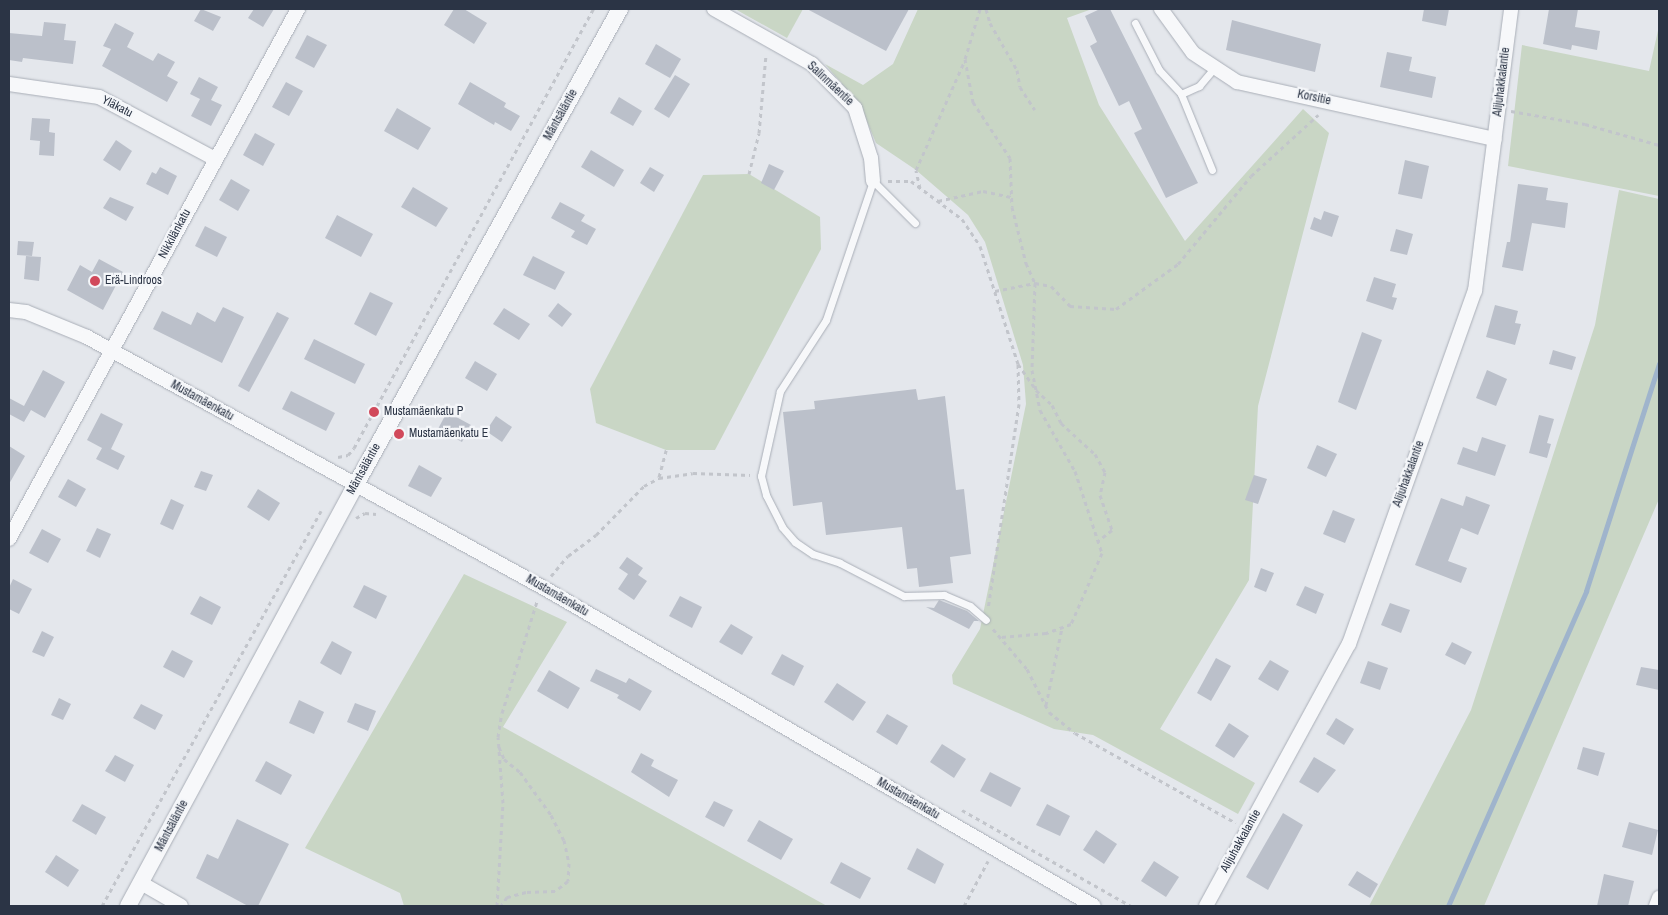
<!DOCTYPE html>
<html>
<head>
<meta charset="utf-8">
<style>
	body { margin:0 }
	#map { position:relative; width:1668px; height:915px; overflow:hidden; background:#e4e7ec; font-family:"Archivo Narrow",sans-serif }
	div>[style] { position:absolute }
	.green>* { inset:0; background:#c9d6c5 }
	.stream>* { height:5px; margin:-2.5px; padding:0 2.5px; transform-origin:2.5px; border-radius:2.5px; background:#9fb4cc }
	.building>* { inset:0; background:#bbc0ca }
	.path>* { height:3px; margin-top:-1.5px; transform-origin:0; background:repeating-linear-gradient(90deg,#c2c5cb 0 4px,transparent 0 8px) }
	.roads { filter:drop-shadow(0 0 1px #a9aeb7) drop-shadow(0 0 1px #a9aeb7) }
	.service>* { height:7px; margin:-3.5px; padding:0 3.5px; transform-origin:3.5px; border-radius:3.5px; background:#f7f8fa }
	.minor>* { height:14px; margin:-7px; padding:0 7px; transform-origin:7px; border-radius:7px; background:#f7f8fa }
	.tertiary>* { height:16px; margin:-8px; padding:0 8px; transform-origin:8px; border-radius:8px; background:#f7f8fa }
	.dots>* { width:14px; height:14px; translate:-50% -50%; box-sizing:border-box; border:2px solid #f4f6f9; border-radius:50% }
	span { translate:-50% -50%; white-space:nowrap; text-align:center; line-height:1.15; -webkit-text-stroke:4.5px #f4f6f9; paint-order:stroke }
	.street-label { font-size:12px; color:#2b3445 }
	.poi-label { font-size:12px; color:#2b3445 }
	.left { translate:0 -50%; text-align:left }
	.frame { position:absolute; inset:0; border:10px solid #2b3445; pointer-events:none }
</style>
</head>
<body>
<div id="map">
	<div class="green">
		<i style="clip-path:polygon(735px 9px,803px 9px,787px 38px)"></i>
		<i style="clip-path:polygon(918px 9px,1092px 9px,1067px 18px,1099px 105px,1185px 241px,1303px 109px,1329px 133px,1258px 406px,1249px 580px,1160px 729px,1255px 783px,1238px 814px,1093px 735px,1054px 729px,953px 684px,952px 675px,980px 629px,1026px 404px,1023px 365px,985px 242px,968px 215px,916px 170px,876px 143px,860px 105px,825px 64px,863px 85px,893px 64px)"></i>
		<i style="clip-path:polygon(1659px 26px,1659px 196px,1508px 166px,1522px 45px,1649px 71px)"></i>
		<i style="clip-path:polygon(749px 174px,820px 217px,821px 249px,715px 450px,666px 450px,596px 423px,590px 389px,703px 175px)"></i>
		<i style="clip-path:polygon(1619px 190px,1659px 199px,1659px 499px,1484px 906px,1369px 906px,1471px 710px,1595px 325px)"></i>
		<i style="clip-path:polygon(464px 574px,567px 622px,503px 727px,827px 906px,404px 906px,400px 893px,305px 848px)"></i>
	</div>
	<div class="stream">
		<i style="left:1448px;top:906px;width:344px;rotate:-66.3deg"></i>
		<i style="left:1586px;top:591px;width:239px;rotate:-72.2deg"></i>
	</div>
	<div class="building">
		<i style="clip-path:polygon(201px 9px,221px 17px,213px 31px,194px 21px)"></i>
		<i style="clip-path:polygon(254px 9px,274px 9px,263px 27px,248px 18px)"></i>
		<i style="clip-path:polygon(454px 9px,464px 9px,487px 23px,474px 44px,444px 25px)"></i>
		<i style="clip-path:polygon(807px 9px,909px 9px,886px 51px)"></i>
		<i style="clip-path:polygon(1100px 9px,1110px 9px,1198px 183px,1166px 198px,1134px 133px,1142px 129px,1129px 101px,1119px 106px,1090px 46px,1097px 42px,1085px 16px)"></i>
		<i style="clip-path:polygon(1424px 9px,1449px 9px,1446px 26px,1422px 21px)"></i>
		<i style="clip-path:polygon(1549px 9px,1578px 9px,1575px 27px,1600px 31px,1597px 50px,1572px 45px,1571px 50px,1543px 44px)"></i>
		<i style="clip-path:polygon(1232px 20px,1321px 44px,1315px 72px,1226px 50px)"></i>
		<i style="clip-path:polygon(44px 22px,66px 24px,64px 40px,76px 41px,73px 64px,23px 58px,22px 62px,9px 60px,9px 33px,42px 36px)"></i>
		<i style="clip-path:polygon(115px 23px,134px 33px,127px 47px,153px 61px,158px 53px,175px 62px,167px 76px,178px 82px,167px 102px,102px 66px,111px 49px,103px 46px)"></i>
		<i style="clip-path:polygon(307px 35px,327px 45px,314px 68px,295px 58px)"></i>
		<i style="clip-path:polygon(656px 44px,681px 59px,670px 78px,645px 64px)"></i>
		<i style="clip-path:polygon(1387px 52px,1412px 57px,1409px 71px,1436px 77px,1432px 98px,1380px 87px)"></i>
		<i style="clip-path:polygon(675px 75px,690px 84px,669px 118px,654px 109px)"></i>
		<i style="clip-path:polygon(199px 77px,218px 87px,211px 100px,222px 105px,211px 126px,191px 116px,200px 99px,190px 94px)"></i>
		<i style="clip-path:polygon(286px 82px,303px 91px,289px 116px,272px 107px)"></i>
		<i style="clip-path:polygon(470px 82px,506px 103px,504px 107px,520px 116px,511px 131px,495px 122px,494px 125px,458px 104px)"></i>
		<i style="clip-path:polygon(619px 97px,642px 111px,633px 126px,610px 113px)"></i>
		<i style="clip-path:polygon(397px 108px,431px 128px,418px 150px,384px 131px)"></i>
		<i style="clip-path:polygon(32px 118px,50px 119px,49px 132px,55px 133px,54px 156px,39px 155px,40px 141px,30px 140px)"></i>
		<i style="clip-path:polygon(255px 133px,275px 144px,263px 166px,243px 155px)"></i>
		<i style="clip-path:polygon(116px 140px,132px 151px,120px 171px,103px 160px)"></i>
		<i style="clip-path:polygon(591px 150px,624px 170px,614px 187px,581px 167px)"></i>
		<i style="clip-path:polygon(1405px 160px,1429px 166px,1422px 199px,1398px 194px)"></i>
		<i style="clip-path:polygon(769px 164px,784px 171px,774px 190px,761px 183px)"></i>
		<i style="clip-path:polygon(160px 167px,177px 176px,168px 195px,146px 184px,152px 172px,156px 174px)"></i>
		<i style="clip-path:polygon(650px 167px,664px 175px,654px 192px,640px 183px)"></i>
		<i style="clip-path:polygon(231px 179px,250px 190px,238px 211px,219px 200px)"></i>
		<i style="clip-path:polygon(1518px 184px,1548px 188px,1546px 200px,1568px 203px,1565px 228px,1532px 223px,1523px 271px,1502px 267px,1507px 242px,1510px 242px)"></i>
		<i style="clip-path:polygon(413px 187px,448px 208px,436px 227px,401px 207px)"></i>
		<i style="clip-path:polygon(110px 197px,134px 207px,126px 221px,103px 208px)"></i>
		<i style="clip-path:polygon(560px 202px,585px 215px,581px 221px,596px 229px,587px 245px,571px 237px,575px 231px,551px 218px)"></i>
		<i style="clip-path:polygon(1324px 211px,1339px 216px,1332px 237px,1310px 229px,1314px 217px,1321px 220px)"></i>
		<i style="clip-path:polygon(337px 215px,373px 234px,361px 257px,325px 238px)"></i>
		<i style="clip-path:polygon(205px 226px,227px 237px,217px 257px,195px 246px)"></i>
		<i style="clip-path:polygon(1396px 229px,1413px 234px,1407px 255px,1390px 251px)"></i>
		<i style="clip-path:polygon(18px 241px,34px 242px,32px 256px,17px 255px)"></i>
		<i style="clip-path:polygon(26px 256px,41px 257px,39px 281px,24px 279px)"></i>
		<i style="clip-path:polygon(533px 256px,565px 272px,555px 290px,523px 275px)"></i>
		<i style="clip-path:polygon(99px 259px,123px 272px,103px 310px,67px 290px,80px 265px,92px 272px)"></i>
		<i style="clip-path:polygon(1374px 277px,1396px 284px,1392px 297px,1397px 298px,1393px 310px,1366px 301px)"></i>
		<i style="clip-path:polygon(370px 292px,393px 303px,376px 336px,354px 324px)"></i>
		<i style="clip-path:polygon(558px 303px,572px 314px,562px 327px,548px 316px)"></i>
		<i style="clip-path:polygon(1495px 305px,1518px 311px,1515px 323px,1521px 324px,1515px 345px,1486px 337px)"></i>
		<i style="clip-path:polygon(223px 307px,244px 317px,222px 363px,153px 329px,162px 311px,191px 325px,197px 312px,215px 322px)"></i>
		<i style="clip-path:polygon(504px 308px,530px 324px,519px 340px,493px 324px)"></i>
		<i style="clip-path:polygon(277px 312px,289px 318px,249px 392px,238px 386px)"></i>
		<i style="clip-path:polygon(1362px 332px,1382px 340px,1356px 410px,1338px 402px)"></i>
		<i style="clip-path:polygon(314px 339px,365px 364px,355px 384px,304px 359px)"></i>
		<i style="clip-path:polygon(1553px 350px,1576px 357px,1572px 370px,1549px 364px)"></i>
		<i style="clip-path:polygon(475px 361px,497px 374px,487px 391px,465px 378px)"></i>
		<i style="clip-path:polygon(43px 370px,65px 382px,45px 418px,31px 410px,24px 422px,9px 414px,9px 398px,24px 406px)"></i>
		<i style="clip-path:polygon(1487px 370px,1507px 379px,1496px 406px,1476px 398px)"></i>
		<i style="clip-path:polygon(916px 389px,918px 400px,945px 396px,956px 490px,964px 489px,971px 554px,950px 557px,953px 583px,919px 587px,917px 568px,907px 569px,902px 527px,826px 535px,822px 502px,793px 506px,783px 412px,815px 409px,814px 401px)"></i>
		<i style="clip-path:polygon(291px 391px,335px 413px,326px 431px,282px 409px)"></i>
		<i style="clip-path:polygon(447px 412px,471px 425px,462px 442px,438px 429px)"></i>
		<i style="clip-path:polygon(101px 413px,123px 424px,111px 449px,125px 456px,118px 470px,96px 459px,102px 448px,87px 440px)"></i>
		<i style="clip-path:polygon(1539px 415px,1554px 419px,1547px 443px,1551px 444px,1547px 458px,1529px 453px)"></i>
		<i style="clip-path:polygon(496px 416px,512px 427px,502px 442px,486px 431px)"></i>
		<i style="clip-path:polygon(1482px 437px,1506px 445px,1495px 476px,1457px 464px,1463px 447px,1477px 452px)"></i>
		<i style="clip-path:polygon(1317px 445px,1337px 454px,1326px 477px,1307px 468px)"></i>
		<i style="clip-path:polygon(9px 446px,25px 456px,9px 484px)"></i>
		<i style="clip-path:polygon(419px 465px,442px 478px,431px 497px,408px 486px)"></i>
		<i style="clip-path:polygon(201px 471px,213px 475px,206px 491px,194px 487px)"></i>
		<i style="clip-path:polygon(1254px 475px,1267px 479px,1258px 504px,1245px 500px)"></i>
		<i style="clip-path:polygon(68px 479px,86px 489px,76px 507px,58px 497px)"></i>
		<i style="clip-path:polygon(258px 489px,280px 503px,269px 521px,247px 507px)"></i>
		<i style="clip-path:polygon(1466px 496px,1490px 505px,1478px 535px,1461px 528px,1448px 561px,1467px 568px,1461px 583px,1415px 565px,1441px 498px,1463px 506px)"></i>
		<i style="clip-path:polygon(171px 499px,184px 505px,173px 530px,160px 524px)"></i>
		<i style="clip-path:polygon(1333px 510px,1355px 519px,1345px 543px,1323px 534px)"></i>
		<i style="clip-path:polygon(97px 528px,111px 534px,100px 558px,86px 551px)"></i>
		<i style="clip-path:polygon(42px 529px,61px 539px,48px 563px,29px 553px)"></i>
		<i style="clip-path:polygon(627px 557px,643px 568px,638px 575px,647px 581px,634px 600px,618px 589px,628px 574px,619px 568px)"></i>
		<i style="clip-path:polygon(1261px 568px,1274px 573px,1266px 592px,1254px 587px)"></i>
		<i style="clip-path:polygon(13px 579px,32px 589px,19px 614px,9px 609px,9px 588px)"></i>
		<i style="clip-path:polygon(364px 585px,387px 596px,376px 619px,353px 607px)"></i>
		<i style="clip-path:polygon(1305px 586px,1324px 594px,1316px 614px,1296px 605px)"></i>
		<i style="clip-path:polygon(200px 596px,221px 607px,212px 625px,190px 614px)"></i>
		<i style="clip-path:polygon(680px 596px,702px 607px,692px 628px,669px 616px)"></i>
		<i style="clip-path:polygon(939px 600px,967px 611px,979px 621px,974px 621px,969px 629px,926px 607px,934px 608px)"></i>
		<i style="clip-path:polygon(1390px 603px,1410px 610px,1401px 633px,1381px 625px)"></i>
		<i style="clip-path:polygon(731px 624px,753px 637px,742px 655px,719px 642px)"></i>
		<i style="clip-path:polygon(42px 631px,54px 637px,44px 657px,32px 652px)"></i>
		<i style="clip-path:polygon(332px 641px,352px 652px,341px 675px,320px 663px)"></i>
		<i style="clip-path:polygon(1452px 642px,1472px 652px,1465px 665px,1445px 655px)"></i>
		<i style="clip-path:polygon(172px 650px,193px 661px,184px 678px,163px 667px)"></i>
		<i style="clip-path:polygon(782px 654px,804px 666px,794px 686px,771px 674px)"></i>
		<i style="clip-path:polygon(1216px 658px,1231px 666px,1211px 701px,1197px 693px)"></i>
		<i style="clip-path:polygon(1270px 660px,1289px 671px,1278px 691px,1258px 679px)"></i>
		<i style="clip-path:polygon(1368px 661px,1388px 668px,1380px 690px,1360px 683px)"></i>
		<i style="clip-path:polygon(1641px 667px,1659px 670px,1659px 690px,1636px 685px)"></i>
		<i style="clip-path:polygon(596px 669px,626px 683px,629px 678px,652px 691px,640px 711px,617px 698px,619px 695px,590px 681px)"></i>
		<i style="clip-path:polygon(549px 670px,580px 688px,568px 709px,537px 691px)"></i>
		<i style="clip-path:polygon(837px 683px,866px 702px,853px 721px,824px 702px)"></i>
		<i style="clip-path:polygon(59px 698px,71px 704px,63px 720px,51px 715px)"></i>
		<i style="clip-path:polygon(299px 700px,324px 712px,314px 734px,289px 723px)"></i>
		<i style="clip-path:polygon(355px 703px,376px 711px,368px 731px,347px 722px)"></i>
		<i style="clip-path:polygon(141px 704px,163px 715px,155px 730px,133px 718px)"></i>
		<i style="clip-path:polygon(887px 714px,908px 726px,897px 745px,876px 732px)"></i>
		<i style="clip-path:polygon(1336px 718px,1354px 729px,1344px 745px,1326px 734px)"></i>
		<i style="clip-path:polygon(1229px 723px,1249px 736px,1234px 758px,1215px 746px)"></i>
		<i style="clip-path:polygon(942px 744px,966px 759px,954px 778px,930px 762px)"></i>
		<i style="clip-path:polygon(1583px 747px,1605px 753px,1598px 776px,1577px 769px)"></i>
		<i style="clip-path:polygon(641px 753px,654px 760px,651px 766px,678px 780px,669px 797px,631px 772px)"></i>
		<i style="clip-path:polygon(115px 755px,134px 765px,125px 782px,105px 771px)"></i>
		<i style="clip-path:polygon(1314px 757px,1336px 770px,1318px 793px,1299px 782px)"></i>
		<i style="clip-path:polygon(266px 761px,292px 775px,281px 795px,255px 781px)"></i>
		<i style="clip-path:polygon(990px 772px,1021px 788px,1011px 807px,980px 791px)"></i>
		<i style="clip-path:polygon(714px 801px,733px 810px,724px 827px,705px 817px)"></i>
		<i style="clip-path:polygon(82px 804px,106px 817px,96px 835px,72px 821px)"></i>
		<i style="clip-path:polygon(1047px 804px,1070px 816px,1060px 836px,1036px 825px)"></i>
		<i style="clip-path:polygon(1283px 813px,1303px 825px,1268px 890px,1246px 877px)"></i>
		<i style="clip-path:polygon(237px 819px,289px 844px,258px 906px,248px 906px,196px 878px,207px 854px,218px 859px)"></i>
		<i style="clip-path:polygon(759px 820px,793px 839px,781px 860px,747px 841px)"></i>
		<i style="clip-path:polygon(1629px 822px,1658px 830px,1652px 855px,1622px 847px)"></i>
		<i style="clip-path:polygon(1096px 830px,1117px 844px,1104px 864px,1083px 850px)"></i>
		<i style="clip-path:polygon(917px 848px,944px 864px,935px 884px,907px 869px)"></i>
		<i style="clip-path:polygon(56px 855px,79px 870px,68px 887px,45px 872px)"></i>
		<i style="clip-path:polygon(1154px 861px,1179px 877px,1166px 897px,1141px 881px)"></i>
		<i style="clip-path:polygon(841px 862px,871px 878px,860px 899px,830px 883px)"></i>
		<i style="clip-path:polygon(1357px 871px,1378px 884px,1370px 898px,1348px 885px)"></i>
		<i style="clip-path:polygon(1604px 874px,1634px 881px,1628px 906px,1597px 906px)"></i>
	</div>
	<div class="path">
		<i style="left:980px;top:9px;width:52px;rotate:106.7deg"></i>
		<i style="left:965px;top:59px;width:44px;rotate:79.5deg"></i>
		<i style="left:973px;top:102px;width:67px;rotate:56.5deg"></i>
		<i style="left:1010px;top:158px;width:49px;rotate:87.7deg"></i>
		<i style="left:1012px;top:207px;width:58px;rotate:76deg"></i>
		<i style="left:1026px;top:263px;width:22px;rotate:66deg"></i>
		<i style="left:1035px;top:283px;width:87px;rotate:92deg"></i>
		<i style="left:1032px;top:370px;width:41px;rotate:78.7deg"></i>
		<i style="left:1040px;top:410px;width:70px;rotate:60.2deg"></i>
		<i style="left:1075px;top:471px;width:86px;rotate:71.8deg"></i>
		<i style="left:1102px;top:553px;width:77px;rotate:113.6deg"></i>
		<i style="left:1071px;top:624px;width:27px;rotate:160deg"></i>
		<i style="left:1046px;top:633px;width:45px;rotate:174.9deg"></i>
		<i style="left:986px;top:9px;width:15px;rotate:74deg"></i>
		<i style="left:990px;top:23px;width:54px;rotate:60.1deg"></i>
		<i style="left:1017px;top:70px;width:17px;rotate:80deg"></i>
		<i style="left:1020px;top:87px;width:27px;rotate:57deg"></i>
		<i style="left:1511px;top:111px;width:75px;rotate:10deg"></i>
		<i style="left:1585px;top:124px;width:77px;rotate:15.8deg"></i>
		<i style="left:749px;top:174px;width:42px;rotate:-76.3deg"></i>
		<i style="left:759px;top:133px;width:79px;rotate:-84.9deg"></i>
		<i style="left:888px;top:181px;width:23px"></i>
		<i style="left:911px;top:181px;width:64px;rotate:36.7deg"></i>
		<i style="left:962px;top:219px;width:32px;rotate:56deg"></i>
		<i style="left:980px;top:246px;width:124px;rotate:72.1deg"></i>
		<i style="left:1018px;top:364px;width:40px;rotate:88.6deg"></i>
		<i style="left:1019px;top:404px;width:206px;rotate:98.6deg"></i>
		<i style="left:920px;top:188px;width:18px;rotate:-103deg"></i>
		<i style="left:916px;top:170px;width:120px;rotate:-66deg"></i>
		<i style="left:938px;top:201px;width:46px;rotate:-12.5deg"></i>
		<i style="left:983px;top:191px;width:30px;rotate:12deg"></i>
		<i style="left:995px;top:291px;width:41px;rotate:-11.3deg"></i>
		<i style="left:1035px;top:283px;width:16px;rotate:11deg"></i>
		<i style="left:1051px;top:286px;width:28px;rotate:46deg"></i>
		<i style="left:1070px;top:306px;width:46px;rotate:3.7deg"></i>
		<i style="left:1116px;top:309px;width:77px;rotate:-36deg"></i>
		<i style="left:1178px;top:264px;width:114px;rotate:-50.3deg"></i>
		<i style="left:1251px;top:176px;width:91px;rotate:-42.3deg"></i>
		<i style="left:1018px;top:364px;width:32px;rotate:55deg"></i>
		<i style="left:1036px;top:390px;width:22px;rotate:43deg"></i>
		<i style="left:1052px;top:405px;width:20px;rotate:63deg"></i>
		<i style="left:1061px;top:423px;width:46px;rotate:42.4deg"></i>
		<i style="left:1095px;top:454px;width:21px;rotate:61deg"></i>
		<i style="left:1105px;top:472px;width:24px;rotate:102deg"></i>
		<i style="left:1100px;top:495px;width:37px;rotate:71deg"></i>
		<i style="left:1112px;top:530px;width:18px;rotate:142deg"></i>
		<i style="left:338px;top:457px;width:10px;rotate:-11deg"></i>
		<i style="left:348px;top:455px;width:9px;rotate:-49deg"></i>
		<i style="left:354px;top:448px;width:500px;rotate:-61.4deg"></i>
		<i style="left:659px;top:477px;width:28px;rotate:-75deg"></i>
		<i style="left:356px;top:518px;width:10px;rotate:-29deg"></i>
		<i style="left:365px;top:513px;width:11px;rotate:5deg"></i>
		<i style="left:551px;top:576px;width:26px;rotate:-50deg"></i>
		<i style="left:568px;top:556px;width:35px;rotate:-37deg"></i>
		<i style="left:596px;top:535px;width:69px;rotate:-45.6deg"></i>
		<i style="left:644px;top:486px;width:17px;rotate:-28deg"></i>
		<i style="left:659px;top:478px;width:34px;rotate:-8deg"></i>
		<i style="left:693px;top:473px;width:57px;rotate:2deg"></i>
		<i style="left:993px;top:629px;width:52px;rotate:49.6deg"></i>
		<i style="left:1027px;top:669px;width:48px;rotate:62.9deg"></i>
		<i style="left:1049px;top:712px;width:33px;rotate:39deg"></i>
		<i style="left:1075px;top:733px;width:184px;rotate:29.2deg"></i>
		<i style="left:1046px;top:705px;width:79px;rotate:-78.3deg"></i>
		<i style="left:499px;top:747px;width:13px;rotate:67deg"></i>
		<i style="left:504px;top:759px;width:21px;rotate:39deg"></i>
		<i style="left:520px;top:772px;width:53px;rotate:54.2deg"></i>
		<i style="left:551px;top:815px;width:28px;rotate:63deg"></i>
		<i style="left:564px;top:840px;width:24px;rotate:78deg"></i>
		<i style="left:569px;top:863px;width:18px;rotate:93deg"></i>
		<i style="left:568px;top:881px;width:16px;rotate:142deg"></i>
		<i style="left:555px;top:891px;width:29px;rotate:178deg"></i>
		<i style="left:526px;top:892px;width:20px;rotate:165deg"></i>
		<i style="left:507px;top:897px;width:11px;rotate:124deg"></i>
		<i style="left:962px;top:810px;width:194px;rotate:29.6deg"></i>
		<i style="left:102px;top:906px;width:452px;rotate:-61deg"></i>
		<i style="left:497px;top:906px;width:103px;rotate:-86.7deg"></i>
		<i style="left:503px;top:803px;width:66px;rotate:-94.3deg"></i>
		<i style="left:498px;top:737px;width:24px;rotate:-81deg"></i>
		<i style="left:502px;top:713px;width:117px;rotate:-72.6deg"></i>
		<i style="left:964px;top:906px;width:51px;rotate:-61.9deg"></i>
	</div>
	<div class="roads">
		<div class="service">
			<i style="left:1135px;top:23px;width:53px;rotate:62.9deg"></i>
			<i style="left:1159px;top:70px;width:33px;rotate:47deg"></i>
			<i style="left:1181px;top:94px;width:82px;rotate:67.8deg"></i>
			<i style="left:1181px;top:94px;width:20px;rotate:-24deg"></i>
			<i style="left:1199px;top:86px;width:23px;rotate:-50deg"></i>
			<i style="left:915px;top:223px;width:59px;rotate:-135deg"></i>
			<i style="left:873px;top:181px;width:147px;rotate:108.7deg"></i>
			<i style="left:826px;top:320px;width:85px;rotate:122.9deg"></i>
			<i style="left:780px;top:391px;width:87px;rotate:102.6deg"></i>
			<i style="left:761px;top:476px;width:20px;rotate:75deg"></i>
			<i style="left:766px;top:495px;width:36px;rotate:63deg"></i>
			<i style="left:782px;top:527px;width:20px;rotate:49deg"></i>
			<i style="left:795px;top:542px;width:22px;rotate:34deg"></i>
			<i style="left:813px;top:554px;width:28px;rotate:18deg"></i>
			<i style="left:840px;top:563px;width:72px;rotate:27.3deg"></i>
			<i style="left:904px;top:596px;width:40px;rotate:-1.4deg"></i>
			<i style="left:944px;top:595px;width:28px;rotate:23deg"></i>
			<i style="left:970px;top:606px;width:21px;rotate:41deg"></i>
		</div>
		<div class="minor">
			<i style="left:714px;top:9px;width:112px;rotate:29.3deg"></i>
			<i style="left:812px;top:64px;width:62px;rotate:45.7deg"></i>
			<i style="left:855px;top:108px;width:52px;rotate:72.3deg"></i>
			<i style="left:871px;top:158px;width:23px;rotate:85deg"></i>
			<i style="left:1161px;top:9px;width:54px;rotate:54deg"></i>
			<i style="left:1193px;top:53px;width:53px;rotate:33.4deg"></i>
			<i style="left:1237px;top:82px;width:264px;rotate:12.5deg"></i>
			<i style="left:9px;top:84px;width:91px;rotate:8.2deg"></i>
			<i style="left:99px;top:97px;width:132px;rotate:28.1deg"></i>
			<i style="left:9px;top:310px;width:17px;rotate:7deg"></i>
			<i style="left:26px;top:312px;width:66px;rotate:22.3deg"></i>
			<i style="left:87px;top:337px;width:521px;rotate:28.78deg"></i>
			<i style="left:544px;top:588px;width:635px;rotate:30.04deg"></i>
			<i style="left:9px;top:539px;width:604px;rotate:-61.4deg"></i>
			<i style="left:141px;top:883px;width:46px;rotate:29.9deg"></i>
			<i style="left:1206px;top:906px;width:298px;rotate:-61.4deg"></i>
			<i style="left:1349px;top:644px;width:375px;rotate:-70.4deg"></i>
			<i style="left:1475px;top:291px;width:284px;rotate:-82.7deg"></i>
			<i style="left:1656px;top:906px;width:9px;rotate:-69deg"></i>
		</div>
		<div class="tertiary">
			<i style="left:128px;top:906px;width:477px;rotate:-61.6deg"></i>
			<i style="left:355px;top:486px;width:546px;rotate:-60.95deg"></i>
		</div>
	</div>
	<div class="dots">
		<i style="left:95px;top:281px;background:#d1495b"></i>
		<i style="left:374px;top:412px;background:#d1495b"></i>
		<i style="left:399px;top:434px;background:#d1495b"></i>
	</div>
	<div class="street-label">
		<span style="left:1502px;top:82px;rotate:-83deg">Alijuhakkalantie</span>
		<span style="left:830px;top:84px;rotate:43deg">Salinmäentie</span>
		<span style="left:1314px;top:98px;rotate:12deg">Korsitie</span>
		<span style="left:117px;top:107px;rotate:27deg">Yläkatu</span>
		<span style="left:561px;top:115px;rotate:-61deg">Mäntsäläntie</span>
		<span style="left:175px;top:234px;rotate:-62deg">Nikkilänkatu</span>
		<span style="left:202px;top:401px;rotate:29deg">Mustamäenkatu</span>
		<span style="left:364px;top:469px;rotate:-61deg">Mäntsäläntie</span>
		<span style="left:1409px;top:474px;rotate:-70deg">Alijuhakkalantie</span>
		<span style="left:557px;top:596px;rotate:30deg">Mustamäenkatu</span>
		<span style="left:908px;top:799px;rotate:30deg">Mustamäenkatu</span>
		<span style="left:172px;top:826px;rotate:-62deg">Mäntsäläntie</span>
		<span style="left:1241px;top:841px;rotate:-61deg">Alijuhakkalantie</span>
	</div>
	<div class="poi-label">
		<span class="left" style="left:105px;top:281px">Erä-Lindroos</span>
		<span class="left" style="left:384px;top:412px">Mustamäenkatu P</span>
		<span class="left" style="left:409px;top:434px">Mustamäenkatu E</span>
	</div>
	<div class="frame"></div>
</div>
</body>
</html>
